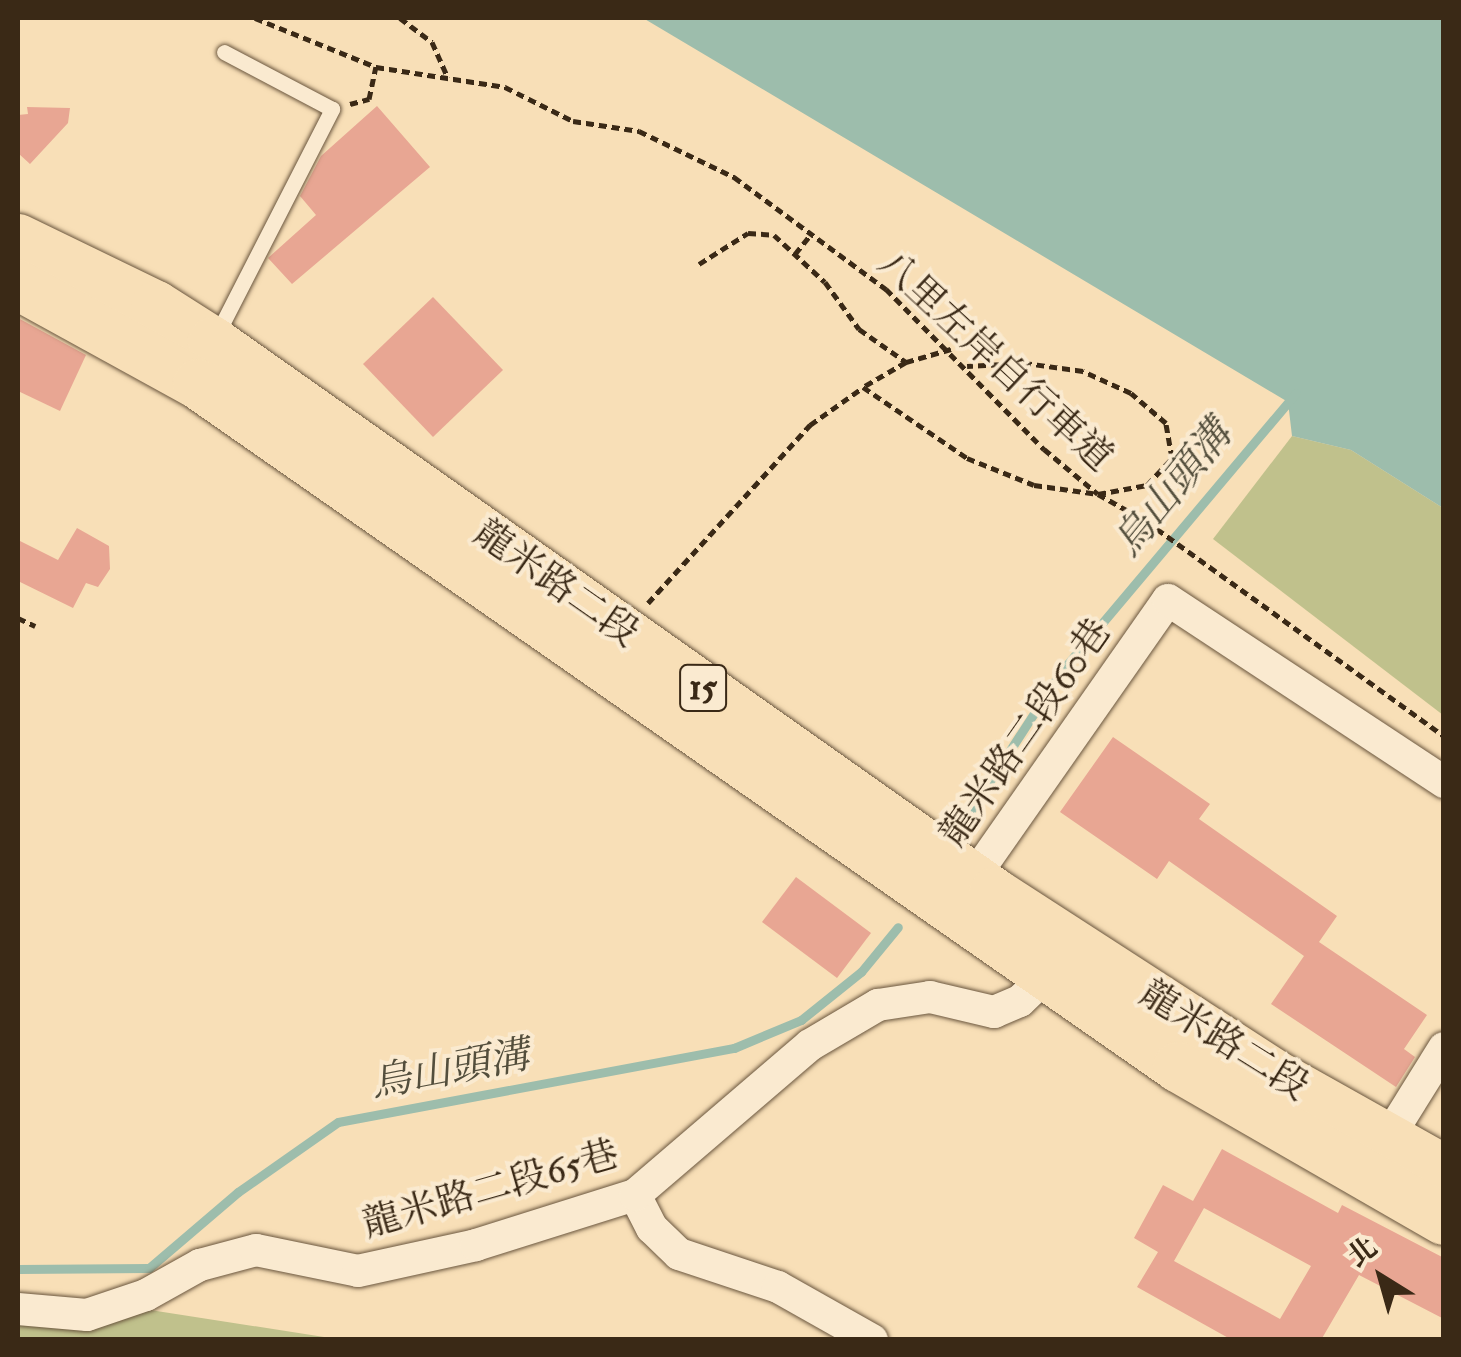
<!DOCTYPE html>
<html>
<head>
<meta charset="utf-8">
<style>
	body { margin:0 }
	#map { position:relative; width:1461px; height:1357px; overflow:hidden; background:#f8dfb7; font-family:"IM FELL Double Pica","Noto Serif TC",serif }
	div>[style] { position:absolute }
	.green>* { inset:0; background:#c0c18c }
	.water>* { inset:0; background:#9dbdac }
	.stream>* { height:9px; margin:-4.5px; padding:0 4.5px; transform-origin:4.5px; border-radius:4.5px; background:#9dbdac }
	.building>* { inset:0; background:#e8a693 }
	.path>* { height:5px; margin-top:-2.5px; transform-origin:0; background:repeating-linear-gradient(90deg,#3a2916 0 8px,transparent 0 13px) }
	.roads { filter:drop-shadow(0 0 2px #6a563e) drop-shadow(0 0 2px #6a563e) }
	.lane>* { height:15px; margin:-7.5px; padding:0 7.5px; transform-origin:7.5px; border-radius:7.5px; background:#faead0 }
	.street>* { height:32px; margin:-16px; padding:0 16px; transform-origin:16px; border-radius:16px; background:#faead0 }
	.primary>* { height:50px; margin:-25px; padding:0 25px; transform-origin:25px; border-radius:25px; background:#f8dfb7 }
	span { translate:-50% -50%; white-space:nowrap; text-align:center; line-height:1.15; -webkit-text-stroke:8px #faead0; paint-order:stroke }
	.shield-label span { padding:2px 8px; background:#faead0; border:2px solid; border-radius:8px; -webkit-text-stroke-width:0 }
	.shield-label { font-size:35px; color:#3a2916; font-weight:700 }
	.street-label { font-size:38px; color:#3a2916 }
	.water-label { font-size:40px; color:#534e3c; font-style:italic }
	.frame { position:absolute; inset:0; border:20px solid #3a2916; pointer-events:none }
	.north { position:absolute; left:1331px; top:1227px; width:100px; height:100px; -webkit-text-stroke:8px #faead0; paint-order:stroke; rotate:323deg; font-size:28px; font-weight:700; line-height:40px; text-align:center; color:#3a2916 }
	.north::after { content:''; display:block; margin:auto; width:35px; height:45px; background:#3a2916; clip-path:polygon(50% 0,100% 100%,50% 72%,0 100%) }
</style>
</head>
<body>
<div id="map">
	<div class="green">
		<i style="clip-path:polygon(1292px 436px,1351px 450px,1443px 508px,1443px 715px,1213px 539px)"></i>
		<i style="clip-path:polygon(86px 1300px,324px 1337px,330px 1339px,18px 1340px,18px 1305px)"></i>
	</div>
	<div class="water">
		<i style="clip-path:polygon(643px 18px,1443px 18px,1443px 508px,1351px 450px,1292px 436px,1288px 402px)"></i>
	</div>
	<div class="stream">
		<i style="left:964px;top:821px;width:176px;rotate:-57deg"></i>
		<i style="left:1060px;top:673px;width:366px;rotate:-49.9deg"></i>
		<i style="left:18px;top:1269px;width:131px;rotate:-0.4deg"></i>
		<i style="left:149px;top:1268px;width:117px;rotate:-40.5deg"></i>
		<i style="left:238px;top:1192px;width:122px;rotate:-35deg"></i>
		<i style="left:338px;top:1122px;width:403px;rotate:-10.6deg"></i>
		<i style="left:734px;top:1048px;width:73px;rotate:-22.7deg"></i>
		<i style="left:801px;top:1020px;width:77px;rotate:-38.7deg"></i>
		<i style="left:861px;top:972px;width:58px;rotate:-50.6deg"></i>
	</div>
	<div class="building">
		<i style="clip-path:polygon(377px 106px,430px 167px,292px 284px,268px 258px,316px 215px,300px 196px,321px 156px)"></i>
		<i style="clip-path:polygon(27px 107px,70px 108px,68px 123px,30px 164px,18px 153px,18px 115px,28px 114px)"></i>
		<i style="clip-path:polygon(433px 297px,503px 370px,433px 437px,363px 364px)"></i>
		<i style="clip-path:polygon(18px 318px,86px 355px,60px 411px,18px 391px)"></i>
		<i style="clip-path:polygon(77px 528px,109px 546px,110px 569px,98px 587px,86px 583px,73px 608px,18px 581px,18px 540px,58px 560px)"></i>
		<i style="clip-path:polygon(1113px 737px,1210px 804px,1199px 819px,1337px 916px,1319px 942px,1427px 1015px,1404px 1049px,1415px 1057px,1396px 1087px,1271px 1004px,1304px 956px,1169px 861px,1157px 879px,1060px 812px)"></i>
		<i style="clip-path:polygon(796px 877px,871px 933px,837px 978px,762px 922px)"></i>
		<i style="clip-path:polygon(evenodd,1222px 1149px,1338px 1213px,1342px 1205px,1444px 1258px,1444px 1319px,1359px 1275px,1321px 1340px,1232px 1340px,1137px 1287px,1158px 1252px,1134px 1238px,1163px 1185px,1193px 1201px,1222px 1149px,1204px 1208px,1311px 1266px,1280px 1319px,1174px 1261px,1204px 1208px)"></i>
	</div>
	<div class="path">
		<i style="left:255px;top:18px;width:131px;rotate:22deg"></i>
		<i style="left:376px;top:67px;width:131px;rotate:8.8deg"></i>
		<i style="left:505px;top:87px;width:76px;rotate:26.6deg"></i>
		<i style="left:573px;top:121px;width:67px;rotate:8.6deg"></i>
		<i style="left:639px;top:131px;width:106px;rotate:25.8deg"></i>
		<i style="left:734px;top:177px;width:189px;rotate:36.4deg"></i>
		<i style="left:886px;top:289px;width:225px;rotate:45.4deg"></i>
		<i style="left:1044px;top:449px;width:70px;rotate:39.8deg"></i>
		<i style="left:1098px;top:494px;width:55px;rotate:29.4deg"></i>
		<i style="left:1146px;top:521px;width:367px;rotate:35.8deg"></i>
		<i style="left:400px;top:18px;width:40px;rotate:37deg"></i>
		<i style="left:432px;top:42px;width:39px;rotate:66deg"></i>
		<i style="left:350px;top:104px;width:20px;rotate:-15deg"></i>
		<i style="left:369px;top:99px;width:33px;rotate:-78deg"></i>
		<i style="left:795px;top:254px;width:22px;rotate:-51deg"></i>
		<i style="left:699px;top:264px;width:58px;rotate:-32.3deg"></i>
		<i style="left:748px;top:233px;width:26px;rotate:4deg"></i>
		<i style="left:774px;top:235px;width:69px;rotate:42.7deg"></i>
		<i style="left:825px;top:282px;width:58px;rotate:54.1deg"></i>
		<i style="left:859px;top:329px;width:57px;rotate:35.1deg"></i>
		<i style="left:951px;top:349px;width:47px;rotate:163.9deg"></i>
		<i style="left:906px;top:362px;width:50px;rotate:149.8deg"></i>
		<i style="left:863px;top:387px;width:126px;rotate:34.3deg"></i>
		<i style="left:967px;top:458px;width:72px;rotate:21.9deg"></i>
		<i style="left:1034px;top:485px;width:65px;rotate:8deg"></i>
		<i style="left:1098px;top:494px;width:50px;rotate:-10.4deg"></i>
		<i style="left:1147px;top:485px;width:37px;rotate:-47deg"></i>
		<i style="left:1172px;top:458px;width:36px;rotate:-100deg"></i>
		<i style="left:1166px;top:423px;width:46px;rotate:-139.4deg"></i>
		<i style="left:1131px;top:393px;width:53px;rotate:-155.4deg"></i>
		<i style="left:1083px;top:371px;width:59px;rotate:-172.1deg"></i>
		<i style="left:1025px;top:363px;width:58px;rotate:177deg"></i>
		<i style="left:648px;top:603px;width:241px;rotate:-47.7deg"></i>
		<i style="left:810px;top:425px;width:64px;rotate:-35.4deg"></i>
		<i style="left:18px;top:618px;width:19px;rotate:25deg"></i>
	</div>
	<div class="roads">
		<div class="lane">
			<i style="left:217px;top:334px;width:253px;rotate:-62.9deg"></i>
			<i style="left:332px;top:109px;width:122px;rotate:-152.2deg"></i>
		</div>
		<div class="street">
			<i style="left:964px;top:891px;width:355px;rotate:-55deg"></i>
			<i style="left:1168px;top:600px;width:331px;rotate:33.4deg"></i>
			<i style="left:1388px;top:1138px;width:106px;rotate:-58.1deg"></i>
			<i style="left:635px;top:1195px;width:37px;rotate:63deg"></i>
			<i style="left:652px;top:1228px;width:37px;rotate:44deg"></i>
			<i style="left:679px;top:1254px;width:104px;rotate:18.4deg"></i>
			<i style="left:778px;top:1287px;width:108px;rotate:29.4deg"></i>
			<i style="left:18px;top:1309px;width:69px;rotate:5deg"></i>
			<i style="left:87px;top:1315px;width:62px;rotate:-18.7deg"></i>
			<i style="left:146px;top:1295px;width:62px;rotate:-29.1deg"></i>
			<i style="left:200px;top:1265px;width:58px;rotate:-15deg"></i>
			<i style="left:256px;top:1250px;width:104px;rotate:11.6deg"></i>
			<i style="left:358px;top:1271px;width:121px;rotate:-12.4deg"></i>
			<i style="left:476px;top:1245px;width:167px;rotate:-17.5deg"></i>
			<i style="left:635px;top:1195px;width:230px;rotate:-40.6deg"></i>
			<i style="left:810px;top:1045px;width:79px;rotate:-30.5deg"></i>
			<i style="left:878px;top:1005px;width:53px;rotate:-8.7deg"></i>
			<i style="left:930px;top:997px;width:66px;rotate:13.2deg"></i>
			<i style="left:994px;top:1012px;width:28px;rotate:-23deg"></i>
			<i style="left:1020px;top:1001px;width:35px;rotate:-44deg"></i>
		</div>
		<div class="primary">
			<i style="left:18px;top:239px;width:153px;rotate:25.9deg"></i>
			<i style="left:156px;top:306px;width:67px;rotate:32.3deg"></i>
			<i style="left:213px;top:342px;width:956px;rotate:35.2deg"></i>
			<i style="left:994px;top:893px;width:343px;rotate:32.9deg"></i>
			<i style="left:1282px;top:1079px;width:186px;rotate:29.3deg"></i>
			<i style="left:18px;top:285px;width:205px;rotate:28.8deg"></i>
			<i style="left:198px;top:384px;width:1195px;rotate:34.87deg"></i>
			<i style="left:1178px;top:1067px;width:307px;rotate:29.9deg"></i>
		</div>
	</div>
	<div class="shield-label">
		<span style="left:703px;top:688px">15</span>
	</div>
	<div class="street-label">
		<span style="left:995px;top:361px;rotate:43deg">八里左岸自行車道</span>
		<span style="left:556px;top:584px;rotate:35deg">龍米路二段</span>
		<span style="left:1026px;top:733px;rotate:-55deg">龍米路二段60巷</span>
		<span style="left:1224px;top:1041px;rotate:32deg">龍米路二段</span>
		<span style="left:491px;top:1190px;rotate:-16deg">龍米路二段65巷</span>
	</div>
	<div class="water-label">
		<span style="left:1173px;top:489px;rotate:-51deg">烏山頭溝</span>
		<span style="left:450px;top:1070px;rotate:-11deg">烏山頭溝</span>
	</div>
	<div class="frame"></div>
	<div class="north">北</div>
</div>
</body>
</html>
